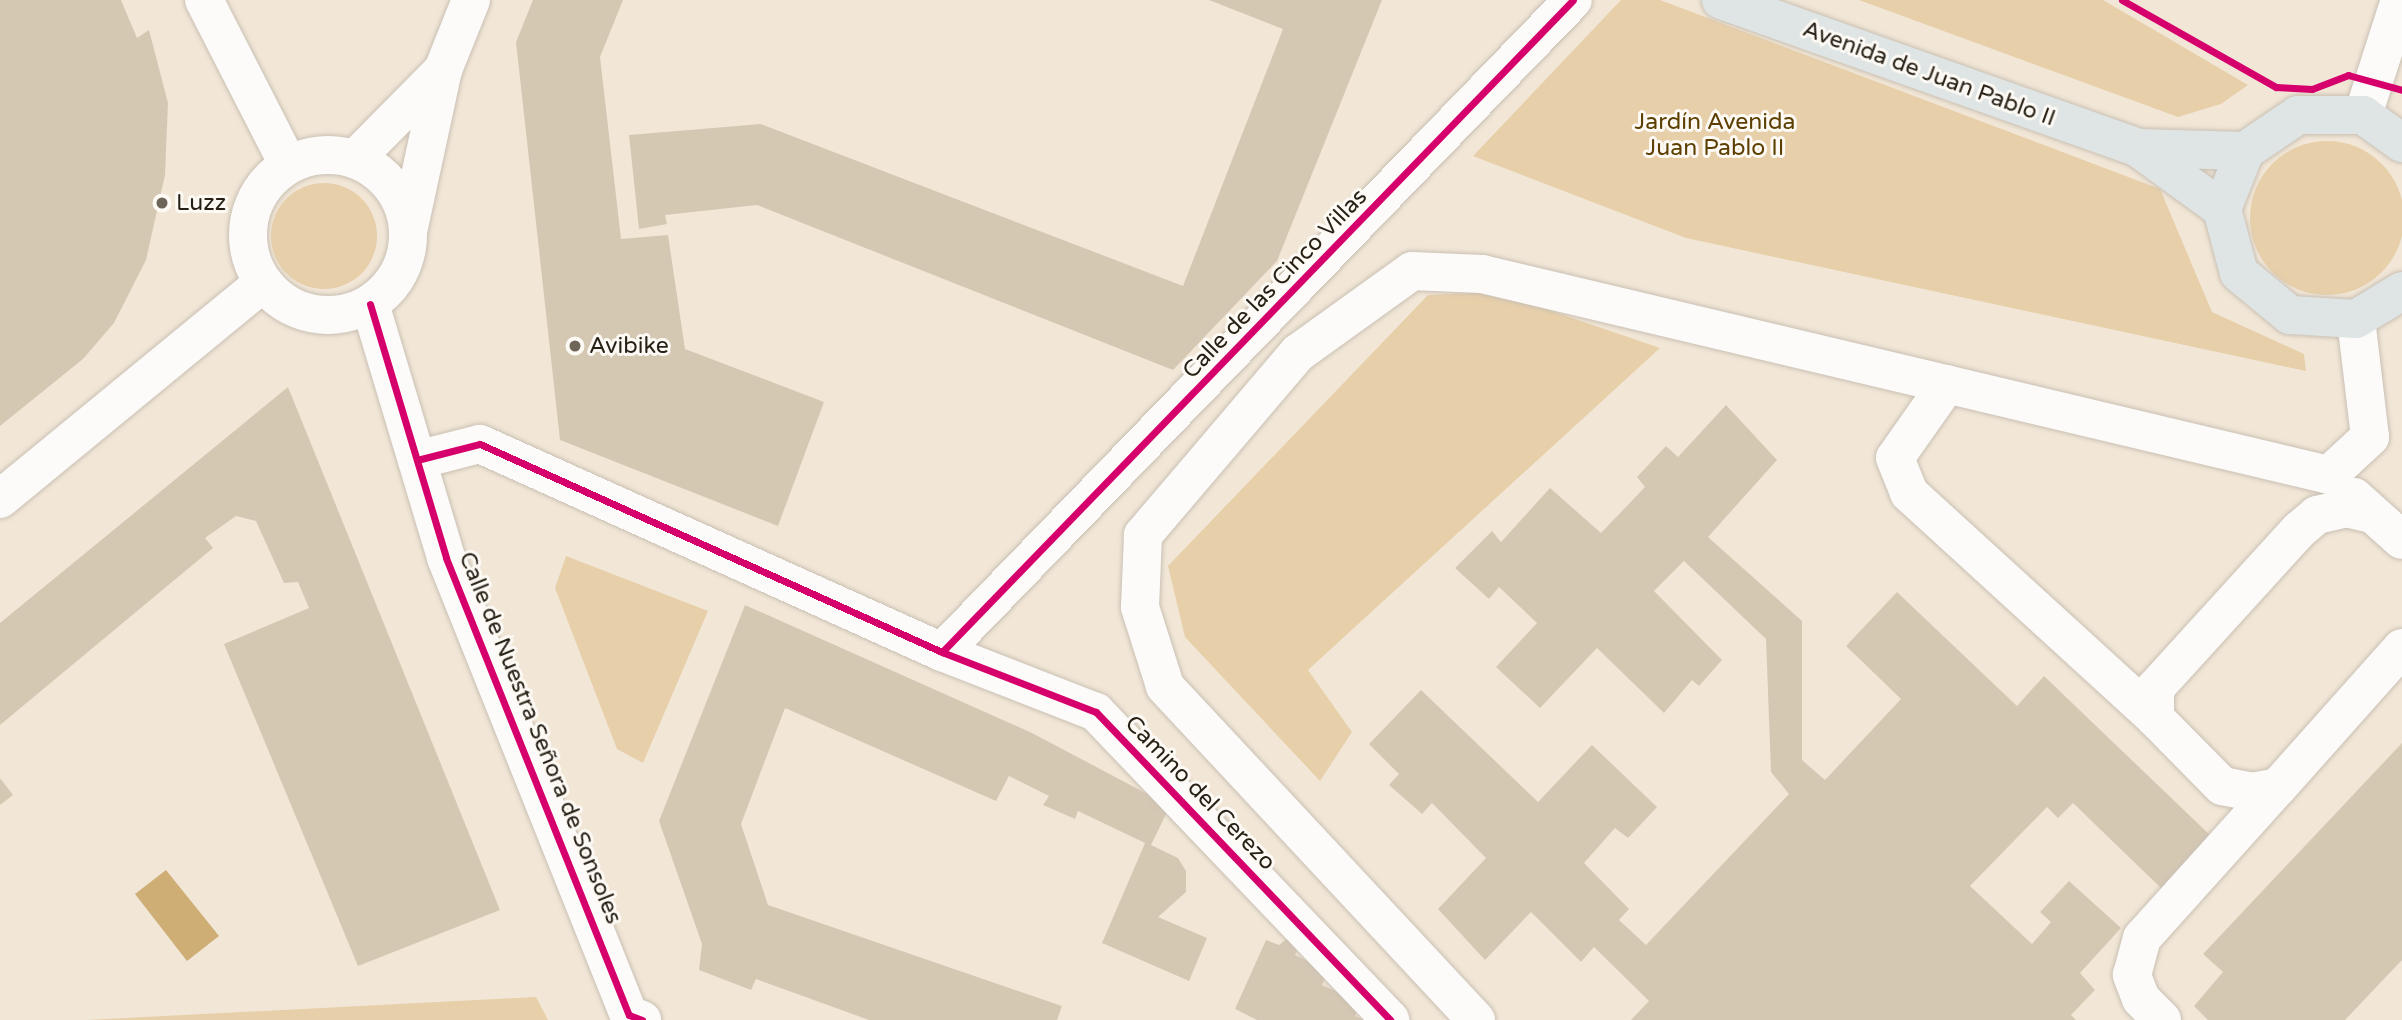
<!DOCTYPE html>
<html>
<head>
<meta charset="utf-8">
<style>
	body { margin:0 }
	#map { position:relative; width:2402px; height:1020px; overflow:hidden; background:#f2e7d7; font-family:"Varela Round",sans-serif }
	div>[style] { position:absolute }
	.green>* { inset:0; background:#e7cfaa }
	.round { border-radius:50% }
	.water>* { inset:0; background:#ceae75 }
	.building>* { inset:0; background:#d5c8b3 }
	.roads { filter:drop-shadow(0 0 2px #c9c0b4) drop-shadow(0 0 2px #c9c0b4) }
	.minor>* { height:38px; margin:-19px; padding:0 19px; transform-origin:19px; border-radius:19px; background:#fdfbf9 }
	.minor>.ring { margin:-19px; padding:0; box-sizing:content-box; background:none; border:38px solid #fdfbf9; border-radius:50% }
	.major>* { height:38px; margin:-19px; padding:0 19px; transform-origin:19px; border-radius:19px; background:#dee5e4 }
	.cycleway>* { height:7px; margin:-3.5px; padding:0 3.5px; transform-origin:3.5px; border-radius:3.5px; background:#d6006c }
	.dots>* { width:19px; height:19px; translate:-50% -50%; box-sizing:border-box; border:4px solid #fdf9f4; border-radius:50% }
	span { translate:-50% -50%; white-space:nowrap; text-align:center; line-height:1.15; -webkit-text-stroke:6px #fdf9f4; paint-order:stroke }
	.street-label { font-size:23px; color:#261f14 }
	.park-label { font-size:23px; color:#5d4001 }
	.poi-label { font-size:23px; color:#261f14 }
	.left { translate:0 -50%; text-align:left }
</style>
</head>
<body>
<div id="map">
	<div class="green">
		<i style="clip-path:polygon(1621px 0,1660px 0,2160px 189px,2212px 312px,2304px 354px,2306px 371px,1686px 238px,1473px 156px)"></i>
		<i style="clip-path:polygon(1859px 0,2103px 0,2248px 85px,2221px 104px,2178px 117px)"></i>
		<i class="round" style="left:2250px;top:141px;width:154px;height:154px"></i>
		<i class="round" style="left:271px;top:183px;width:106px;height:106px"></i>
		<i style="clip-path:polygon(1496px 292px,1660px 348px,1308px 670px,1352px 732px,1320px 781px,1185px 637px,1168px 566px,1428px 295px)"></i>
		<i style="clip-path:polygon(566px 556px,708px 611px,643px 763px,617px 749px,555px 588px)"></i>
		<i style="clip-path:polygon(536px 997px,548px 1020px,86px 1020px)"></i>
	</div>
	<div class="water">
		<i style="clip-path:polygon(166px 870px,219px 936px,187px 961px,135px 894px)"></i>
	</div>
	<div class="building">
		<i style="clip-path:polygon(0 0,121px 0,137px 38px,149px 30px,168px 103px,165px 175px,146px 260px,114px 323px,83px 359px,0 426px)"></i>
		<i style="clip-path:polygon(533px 0,623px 0,600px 57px,621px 239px,668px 235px,685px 349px,824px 402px,778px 526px,560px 440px,516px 42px)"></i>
		<i style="clip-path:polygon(1209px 0,1382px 0,1277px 261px,1173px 370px,757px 205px,665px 215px,667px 224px,639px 229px,629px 135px,761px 124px,1183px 286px,1283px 29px)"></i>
		<i style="clip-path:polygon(288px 387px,500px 910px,358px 966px,224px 644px,309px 608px,298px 582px,284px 583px,256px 521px,236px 516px,205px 538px,213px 548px,0 725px,0 623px)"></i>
		<i style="clip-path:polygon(1726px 405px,1777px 460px,1708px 537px,1802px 621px,1802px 760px,1825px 780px,1901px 699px,1846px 646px,1897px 592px,2017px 706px,2044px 676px,2212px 837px,2163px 890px,2073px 803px,2058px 818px,2047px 807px,1970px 886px,2032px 944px,2051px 922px,2040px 912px,2069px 881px,2121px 928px,2080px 973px,2095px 990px,2071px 1015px,2076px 1020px,1631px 1020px,1649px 1001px,1594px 947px,1581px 962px,1531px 912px,1485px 960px,1438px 909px,1486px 858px,1432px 803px,1422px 814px,1389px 785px,1399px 774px,1369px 744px,1421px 690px,1538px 802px,1592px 745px,1657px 807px,1628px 838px,1615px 828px,1584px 863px,1629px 909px,1619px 920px,1646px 945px,1789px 794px,1771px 772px,1766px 639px,1684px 561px,1654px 591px,1722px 660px,1699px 686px,1692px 680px,1664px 713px,1597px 648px,1540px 708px,1496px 667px,1537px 623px,1499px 587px,1489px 599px,1455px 568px,1492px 531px,1501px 542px,1550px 488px,1601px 533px,1645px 487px,1637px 477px,1666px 446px,1678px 457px)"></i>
		<i style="clip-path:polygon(745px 605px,1032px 733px,1170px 806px,1151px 845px,1178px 858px,1186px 871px,1186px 892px,1158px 917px,1207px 938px,1189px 981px,1102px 943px,1145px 843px,1078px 811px,1075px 819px,1043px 805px,1049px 796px,1009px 776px,996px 801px,785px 708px,741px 824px,768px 905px,1062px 1006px,1057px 1020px,869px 1020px,756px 979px,751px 990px,699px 970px,702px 944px,659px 821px)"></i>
		<i style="clip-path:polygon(2402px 743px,2402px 960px,2345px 1020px,2208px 1020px,2194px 1006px,2223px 972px,2203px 954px)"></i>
		<i style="clip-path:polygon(0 778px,13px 795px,0 805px)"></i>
		<i style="clip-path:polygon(1296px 932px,1302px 939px,1295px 955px,1328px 971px,1322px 985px,1361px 1003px,1355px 1016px,1364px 1020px,1257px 1020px,1235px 1009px,1266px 940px,1279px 945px)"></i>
	</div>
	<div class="roads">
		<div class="minor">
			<i style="left:204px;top:0;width:184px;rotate:62.9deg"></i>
			<i style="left:2363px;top:115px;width:121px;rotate:-72.2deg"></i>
			<i class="ring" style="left:248px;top:155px;width:122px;height:122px"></i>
			<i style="left:355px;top:159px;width:125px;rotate:-45.3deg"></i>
			<i style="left:409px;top:227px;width:161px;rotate:-77.8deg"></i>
			<i style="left:443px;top:70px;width:75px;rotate:-68.2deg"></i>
			<i style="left:370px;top:304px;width:265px;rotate:73.3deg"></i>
			<i style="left:446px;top:558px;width:492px;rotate:68.2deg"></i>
			<i style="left:629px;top:1015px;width:14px;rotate:21deg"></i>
			<i style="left:1947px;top:384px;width:90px;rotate:125.1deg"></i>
			<i style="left:1895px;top:458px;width:38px;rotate:68deg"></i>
			<i style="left:1909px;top:493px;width:333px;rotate:42.4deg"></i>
			<i style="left:417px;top:460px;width:65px;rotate:-14.3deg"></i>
			<i style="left:480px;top:444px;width:507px;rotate:24.24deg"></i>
			<i style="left:942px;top:652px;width:165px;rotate:21.3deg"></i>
			<i style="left:1096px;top:712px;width:426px;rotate:46.3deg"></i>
			<i style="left:2354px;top:497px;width:64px;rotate:41.9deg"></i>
			<i style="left:0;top:499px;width:340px;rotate:-39.4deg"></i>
			<i style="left:2372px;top:514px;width:26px;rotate:-167deg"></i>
			<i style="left:2347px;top:508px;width:31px;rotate:167deg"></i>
			<i style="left:2317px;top:515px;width:23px;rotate:140deg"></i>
			<i style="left:2299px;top:530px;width:214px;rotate:132.3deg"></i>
			<i style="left:2155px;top:688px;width:30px;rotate:90deg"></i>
			<i style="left:2155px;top:718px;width:95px;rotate:45.4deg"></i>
			<i style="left:2222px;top:786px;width:31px;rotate:11deg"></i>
			<i style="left:2252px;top:792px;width:26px;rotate:-11deg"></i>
			<i style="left:2278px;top:787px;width:186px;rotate:-48.3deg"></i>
			<i style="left:942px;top:652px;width:907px;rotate:-45.94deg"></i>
			<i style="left:1476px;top:1020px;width:456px;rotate:-133deg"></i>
			<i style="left:1165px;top:686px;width:83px;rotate:-107.6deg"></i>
			<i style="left:1140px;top:607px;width:72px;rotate:-87.6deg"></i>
			<i style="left:1143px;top:535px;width:239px;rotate:-49.6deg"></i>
			<i style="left:1298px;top:353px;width:140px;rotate:-35.7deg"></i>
			<i style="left:1412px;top:271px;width:70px;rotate:2.5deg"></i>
			<i style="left:1482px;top:274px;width:871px;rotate:13.35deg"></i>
			<i style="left:2329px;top:475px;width:56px;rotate:-42.8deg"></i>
			<i style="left:2370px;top:437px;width:119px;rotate:-96.8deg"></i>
			<i style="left:2162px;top:1020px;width:30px;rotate:-135deg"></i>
			<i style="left:2141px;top:999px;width:26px;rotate:-111deg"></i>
			<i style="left:2132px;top:975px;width:38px;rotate:-75deg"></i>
			<i style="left:2142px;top:938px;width:203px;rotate:-48deg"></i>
		</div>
		<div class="major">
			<i style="left:1721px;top:0;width:442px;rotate:19.5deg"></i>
			<i style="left:2138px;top:148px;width:104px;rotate:36deg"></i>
			<i style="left:2402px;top:143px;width:48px;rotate:-144.3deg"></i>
			<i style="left:2363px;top:115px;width:65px;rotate:180deg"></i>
			<i style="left:2298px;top:115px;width:64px;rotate:145.8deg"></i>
			<i style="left:2245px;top:151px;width:62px;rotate:111.6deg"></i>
			<i style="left:2222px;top:209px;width:66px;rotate:75.1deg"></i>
			<i style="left:2239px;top:273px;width:66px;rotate:39.5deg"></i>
			<i style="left:2290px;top:315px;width:66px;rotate:3.5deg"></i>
			<i style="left:2356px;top:319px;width:54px;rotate:-31.3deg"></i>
			<i style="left:2138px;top:148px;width:107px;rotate:1.6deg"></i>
		</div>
	</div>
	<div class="cycleway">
		<i style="left:2122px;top:0;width:177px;rotate:29.5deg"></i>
		<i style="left:2276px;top:87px;width:36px;rotate:3deg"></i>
		<i style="left:2312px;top:89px;width:39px;rotate:-21deg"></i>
		<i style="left:2348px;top:75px;width:56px;rotate:15.5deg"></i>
		<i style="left:370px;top:304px;width:265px;rotate:73.3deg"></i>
		<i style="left:446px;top:558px;width:492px;rotate:68.2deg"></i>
		<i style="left:629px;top:1015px;width:14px;rotate:21deg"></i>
		<i style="left:417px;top:460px;width:65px;rotate:-14.3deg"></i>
		<i style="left:480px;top:444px;width:507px;rotate:24.24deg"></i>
		<i style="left:942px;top:652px;width:165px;rotate:21.3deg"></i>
		<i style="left:1096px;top:712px;width:426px;rotate:46.3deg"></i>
		<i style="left:942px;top:652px;width:907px;rotate:-45.94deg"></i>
	</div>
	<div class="dots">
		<i style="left:162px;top:203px;background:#6d6558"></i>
		<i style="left:575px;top:346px;background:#6d6558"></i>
	</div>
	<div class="street-label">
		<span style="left:1929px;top:74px;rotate:20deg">Avenida de Juan Pablo II</span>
		<span style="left:1275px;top:284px;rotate:-46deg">Calle de las Cinco Villas</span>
		<span style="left:540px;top:738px;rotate:68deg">Calle de Nuestra Señora de Sonsoles</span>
		<span style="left:1200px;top:793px;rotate:46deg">Camino del Cerezo</span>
	</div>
	<div class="park-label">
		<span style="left:1715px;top:135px">Jardín Avenida<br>Juan Pablo II</span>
	</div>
	<div class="poi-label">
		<span class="left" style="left:176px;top:203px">Luzz</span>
		<span class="left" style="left:589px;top:346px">Avibike</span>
	</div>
</div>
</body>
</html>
